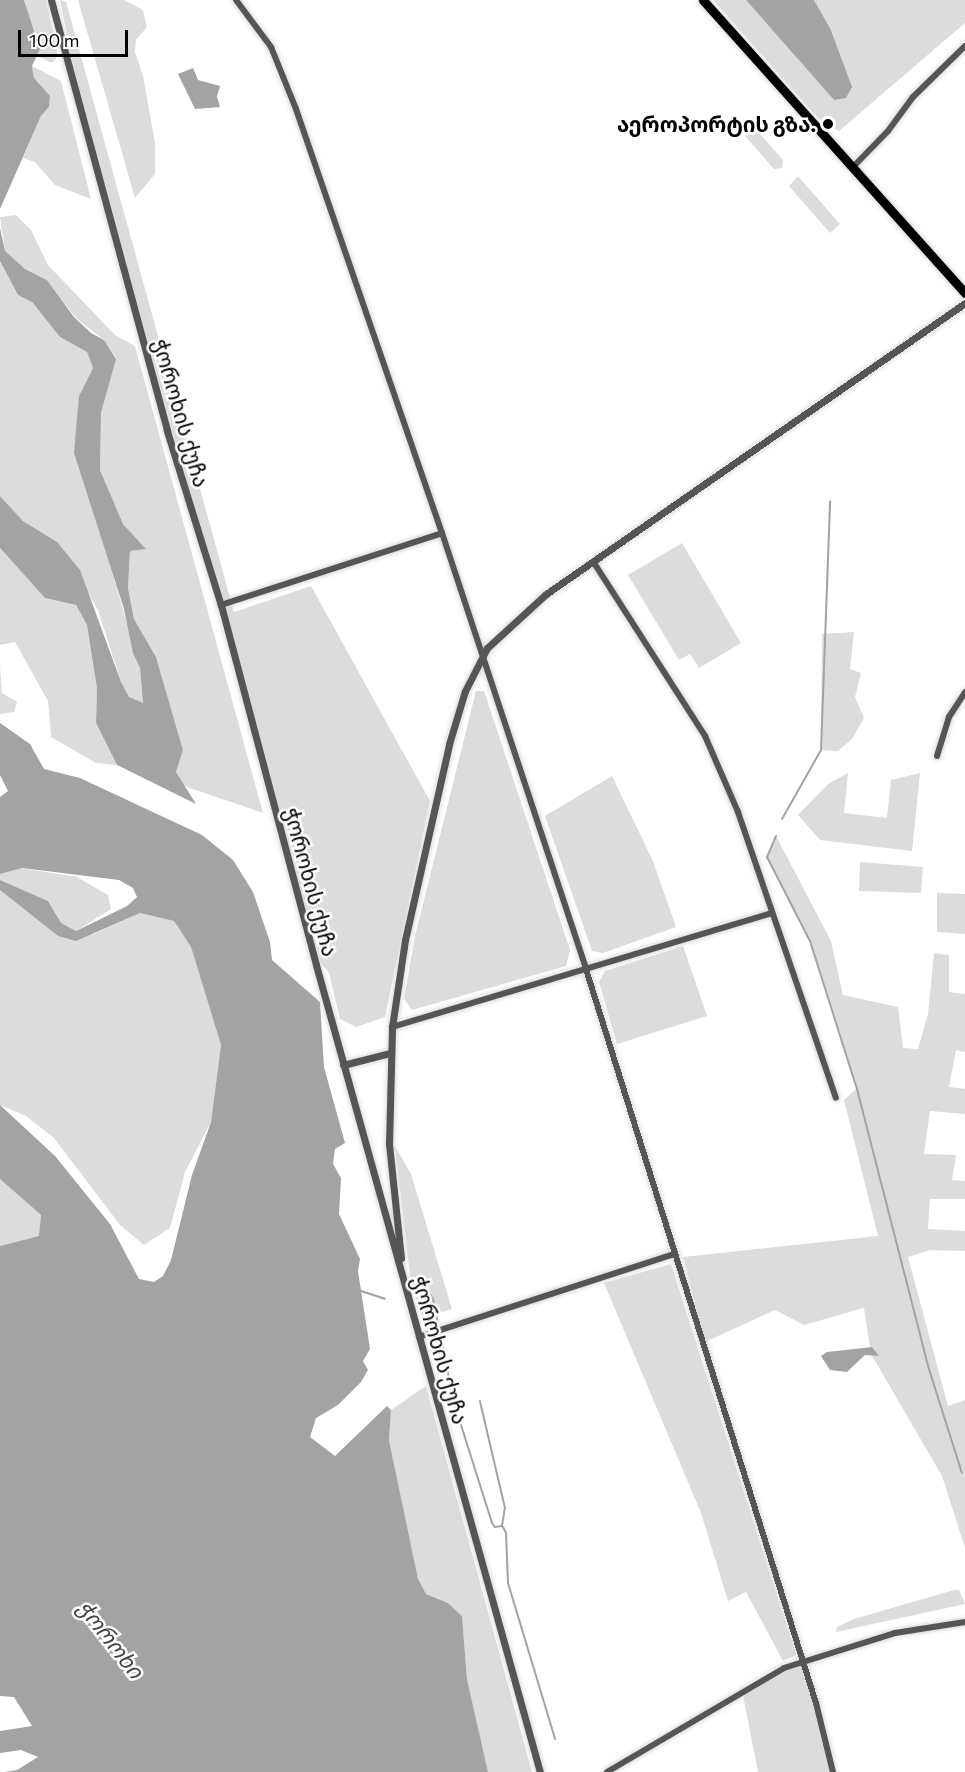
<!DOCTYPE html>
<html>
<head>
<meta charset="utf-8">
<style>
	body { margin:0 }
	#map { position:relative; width:965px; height:1772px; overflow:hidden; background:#fff; font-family:Commissioner,"Noto Sans Georgian",sans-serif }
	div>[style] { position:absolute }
	.green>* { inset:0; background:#dcdcdc }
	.water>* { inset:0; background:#a3a3a3 }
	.stream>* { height:2px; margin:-1px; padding:0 1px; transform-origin:1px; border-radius:1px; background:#a3a3a3 }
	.roads { filter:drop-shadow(0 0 2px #dbdbdb) drop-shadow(0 0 2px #dbdbdb) }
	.minor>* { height:6px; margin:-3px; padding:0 3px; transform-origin:3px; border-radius:3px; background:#555 }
	.tertiary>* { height:7px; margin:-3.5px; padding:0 3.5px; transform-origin:3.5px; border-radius:3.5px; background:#555 }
	.trunk>* { height:9px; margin:-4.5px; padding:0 4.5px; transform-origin:4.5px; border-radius:4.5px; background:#000 }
	.dots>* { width:16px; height:16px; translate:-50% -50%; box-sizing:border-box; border:3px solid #fff; border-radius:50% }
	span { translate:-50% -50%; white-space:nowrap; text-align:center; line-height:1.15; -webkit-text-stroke:5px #fff; paint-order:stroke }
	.poi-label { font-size:21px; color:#000; font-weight:700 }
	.right { translate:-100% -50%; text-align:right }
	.street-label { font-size:21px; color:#000 }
	.water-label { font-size:22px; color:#444; font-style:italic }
	.scale { position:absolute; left:18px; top:30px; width:110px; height:27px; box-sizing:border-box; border:3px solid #000; border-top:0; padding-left:8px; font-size:18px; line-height:21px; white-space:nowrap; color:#000; -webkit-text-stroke:4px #fff; paint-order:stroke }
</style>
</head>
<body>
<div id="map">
	<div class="green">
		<i style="clip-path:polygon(24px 0,46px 0,58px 56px,52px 63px,35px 55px,40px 49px)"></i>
		<i style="clip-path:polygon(60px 0,66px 2px,234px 612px,311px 586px,430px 801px,385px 1017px,356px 1027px,340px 1019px,329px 973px,321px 963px,80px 98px)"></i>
		<i style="clip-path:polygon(78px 0,124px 0,143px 10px,147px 27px,136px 40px,135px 52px,143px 76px,155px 143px,155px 174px,135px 198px)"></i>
		<i style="clip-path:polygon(713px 0,746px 0,834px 100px,830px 28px,814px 0,965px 0,965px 23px,839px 131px,819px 119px)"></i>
		<i style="clip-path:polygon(32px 66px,61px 81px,91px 199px,55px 185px,35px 162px,23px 158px,41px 116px,49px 107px,50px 96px,34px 78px)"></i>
		<i style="clip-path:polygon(754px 127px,783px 160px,782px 168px,774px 169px,745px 136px)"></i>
		<i style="clip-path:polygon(798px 176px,840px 224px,830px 233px,789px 186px)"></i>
		<i style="clip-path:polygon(16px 215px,31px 230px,48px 265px,115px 335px,135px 346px,263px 813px,181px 785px,176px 772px,183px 750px,156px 657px,134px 619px,128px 588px,130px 551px,145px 548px,123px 524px,100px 470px,101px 413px,116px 358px,104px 340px,76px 318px,47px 280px,25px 269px,5px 251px,0 217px)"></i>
		<i style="clip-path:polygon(0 261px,18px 295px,32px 302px,60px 337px,87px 352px,93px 368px,79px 396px,99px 527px,140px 668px,143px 704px,129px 697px,121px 682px,98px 610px,57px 542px,23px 521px,0 496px)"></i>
		<i style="clip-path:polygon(682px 543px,741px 643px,699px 668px,690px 654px,679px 660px,628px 575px)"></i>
		<i style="clip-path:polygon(0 548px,45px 598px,76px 605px,87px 625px,97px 689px,96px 723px,117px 765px,96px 763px,51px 737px,48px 701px,15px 642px,0 645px)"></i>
		<i style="clip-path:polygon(854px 632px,850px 669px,861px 673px,855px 697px,864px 718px,852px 739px,838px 751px,821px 750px,822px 634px)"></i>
		<i style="clip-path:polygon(0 667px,2px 693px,17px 702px,14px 712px,0 714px)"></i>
		<i style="clip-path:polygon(476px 691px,484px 691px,570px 950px,566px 966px,412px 1010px,404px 999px,415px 936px)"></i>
		<i style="clip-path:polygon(848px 773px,844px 813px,887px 818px,891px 780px,920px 773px,912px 851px,820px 840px,798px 815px,828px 784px)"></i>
		<i style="clip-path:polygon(612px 776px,653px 861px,676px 927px,603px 953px,592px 951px,545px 816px)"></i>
		<i style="clip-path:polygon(776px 836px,831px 941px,843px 995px,898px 1007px,903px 1048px,918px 1049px,928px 1014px,934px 953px,949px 955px,949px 992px,965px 994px,965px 1052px,956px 1050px,949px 1087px,965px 1089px,965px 1114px,930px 1111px,924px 1154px,956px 1155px,952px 1180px,965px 1181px,965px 1199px,930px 1199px,928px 1229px,965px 1231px,965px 1251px,930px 1250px,908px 1257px,948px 1406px,965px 1400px,965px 1548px,942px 1476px,871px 1354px,864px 1308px,804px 1325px,775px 1310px,705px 1342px,683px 1257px,878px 1236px,844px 1100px,857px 1088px,810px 941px,767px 857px)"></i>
		<i style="clip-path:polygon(860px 862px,923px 867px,921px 893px,859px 891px)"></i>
		<i style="clip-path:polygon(21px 868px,77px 877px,108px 895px,111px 909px,76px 931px,61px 924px,48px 901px,0 880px,0 874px)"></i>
		<i style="clip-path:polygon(0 890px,58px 936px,91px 935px,140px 913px,174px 921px,191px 947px,221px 1045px,211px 1122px,185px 1172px,170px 1228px,144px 1245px,120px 1225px,54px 1138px,26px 1116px,0 1105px)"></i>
		<i style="clip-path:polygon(937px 893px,965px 894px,965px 934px,937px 932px)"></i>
		<i style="clip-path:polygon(683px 946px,707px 1016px,617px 1044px,599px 982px,605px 971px)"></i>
		<i style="clip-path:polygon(395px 1146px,411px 1174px,452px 1309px,422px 1318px,411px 1284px)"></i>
		<i style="clip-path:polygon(0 1179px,41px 1215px,40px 1236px,0 1246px)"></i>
		<i style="clip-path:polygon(671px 1264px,796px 1655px,783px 1661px,746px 1592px,728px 1601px,701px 1513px,604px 1283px)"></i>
		<i style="clip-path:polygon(426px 1386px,532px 1772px,488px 1772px,467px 1679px,462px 1616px,448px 1603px,426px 1594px,418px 1580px,389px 1440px,391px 1410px)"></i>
		<i style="clip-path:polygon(954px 1590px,959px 1590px,965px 1604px,836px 1632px,837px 1627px,854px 1619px)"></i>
		<i style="clip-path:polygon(803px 1663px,833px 1772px,758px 1772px,742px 1690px)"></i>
	</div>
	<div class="water">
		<i style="clip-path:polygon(0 0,24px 0,40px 49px,32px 66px,34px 78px,50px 96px,49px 107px,41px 116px,0 209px)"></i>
		<i style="clip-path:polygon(746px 0,814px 0,830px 28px,852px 87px,846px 98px,834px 100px)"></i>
		<i style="clip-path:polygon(193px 68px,198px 80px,220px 86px,217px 96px,220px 107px,195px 109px,178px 74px)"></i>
		<i style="clip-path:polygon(0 228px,5px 251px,25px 269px,47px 280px,74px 317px,91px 333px,104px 340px,116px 359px,101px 413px,100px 470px,123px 524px,146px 549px,130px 551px,128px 588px,134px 619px,156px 657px,183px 750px,176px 772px,196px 804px,117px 765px,96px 723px,97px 689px,87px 625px,76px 605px,45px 598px,0 548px,0 496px,23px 521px,57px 542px,80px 570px,121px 682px,129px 697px,143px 703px,140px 668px,133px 653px,124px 609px,74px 453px,79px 396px,93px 368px,87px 352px,60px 337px,32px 302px,18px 295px,0 261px)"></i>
		<i style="clip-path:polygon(0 723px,30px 744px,44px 769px,80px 778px,202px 835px,233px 860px,253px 892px,270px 942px,272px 960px,320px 1002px,324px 1067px,345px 1143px,335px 1149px,333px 1164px,341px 1178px,339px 1214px,360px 1259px,358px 1271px,370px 1349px,363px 1361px,368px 1370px,361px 1382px,338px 1405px,316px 1418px,310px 1437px,335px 1456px,387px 1406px,391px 1410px,389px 1440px,418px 1579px,426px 1594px,448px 1603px,462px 1616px,467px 1679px,488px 1772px,5px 1772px,17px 1770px,38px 1757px,21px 1750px,0 1753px,0 1731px,32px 1726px,14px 1697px,0 1696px,0 1246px,39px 1236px,41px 1215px,0 1179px,0 1105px,55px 1156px,110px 1224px,139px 1279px,154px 1282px,163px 1276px,171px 1260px,192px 1175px,211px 1122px,221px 1045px,191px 947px,174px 921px,140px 913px,76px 941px,58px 936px,0 890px,0 880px,48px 901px,61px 923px,76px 931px,127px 906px,137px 897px,133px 888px,119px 880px,22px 868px,0 874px,0 797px,8px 791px,0 775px)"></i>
		<i style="clip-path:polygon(872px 1347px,879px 1356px,865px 1355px,847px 1372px,830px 1370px,821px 1356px,827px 1352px)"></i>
	</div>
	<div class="stream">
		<i style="left:782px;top:819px;width:79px;rotate:-60.5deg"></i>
		<i style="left:821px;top:750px;width:249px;rotate:-87.9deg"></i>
		<i style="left:776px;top:836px;width:23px;rotate:113deg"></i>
		<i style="left:767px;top:857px;width:94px;rotate:62.9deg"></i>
		<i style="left:810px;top:941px;width:155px;rotate:72.4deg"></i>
		<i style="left:857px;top:1089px;width:286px;rotate:75.6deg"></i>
		<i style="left:928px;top:1366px;width:112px;rotate:72.4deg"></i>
		<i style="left:420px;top:1287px;width:6px;rotate:9deg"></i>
		<i style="left:426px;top:1288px;width:13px;rotate:58deg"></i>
		<i style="left:433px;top:1299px;width:106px;rotate:78.6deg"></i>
		<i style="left:454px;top:1403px;width:126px;rotate:72.4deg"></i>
		<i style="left:492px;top:1523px;width:5px;rotate:53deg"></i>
		<i style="left:495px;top:1527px;width:7px;rotate:-8deg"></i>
		<i style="left:502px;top:1526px;width:18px;rotate:-81deg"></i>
		<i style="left:505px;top:1508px;width:110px;rotate:-103.2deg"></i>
		<i style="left:361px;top:1291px;width:25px;rotate:18deg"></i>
		<i style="left:503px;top:1527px;width:7px;rotate:63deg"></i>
		<i style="left:506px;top:1533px;width:50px;rotate:87.7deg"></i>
		<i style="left:508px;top:1583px;width:163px;rotate:73.2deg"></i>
	</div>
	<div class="roads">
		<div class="minor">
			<i style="left:236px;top:0;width:59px;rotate:53.3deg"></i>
			<i style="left:271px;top:47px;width:67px;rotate:68deg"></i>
			<i style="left:296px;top:109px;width:448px;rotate:71deg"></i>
			<i style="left:442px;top:533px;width:456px;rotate:71.7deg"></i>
			<i style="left:585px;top:966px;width:772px;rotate:72.6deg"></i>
			<i style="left:816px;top:1703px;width:71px;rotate:76.2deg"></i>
			<i style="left:853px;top:167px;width:50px;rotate:-45.8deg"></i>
			<i style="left:888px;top:131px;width:42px;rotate:-53.7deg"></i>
			<i style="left:913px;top:97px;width:73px;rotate:-44.4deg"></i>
			<i style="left:594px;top:563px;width:206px;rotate:57.3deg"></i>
			<i style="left:705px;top:736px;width:83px;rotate:66.5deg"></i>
			<i style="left:738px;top:812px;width:302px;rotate:71.1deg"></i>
			<i style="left:221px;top:605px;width:232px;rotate:-18deg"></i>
			<i style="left:937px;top:756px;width:41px;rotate:-72.9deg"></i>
			<i style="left:949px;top:717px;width:30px;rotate:-57deg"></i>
			<i style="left:392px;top:1027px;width:396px;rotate:-16.7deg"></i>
			<i style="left:419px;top:1337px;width:269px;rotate:-18deg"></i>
			<i style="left:607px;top:1772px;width:205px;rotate:-30.4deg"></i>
			<i style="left:784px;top:1668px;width:116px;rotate:-17.5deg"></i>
			<i style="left:895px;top:1633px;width:71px;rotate:-8.9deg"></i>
		</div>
		<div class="tertiary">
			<i style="left:51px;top:0;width:446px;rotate:74.9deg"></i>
			<i style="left:167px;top:431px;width:182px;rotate:72.8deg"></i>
			<i style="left:221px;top:605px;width:372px;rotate:75.2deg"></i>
			<i style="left:316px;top:965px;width:838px;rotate:74.49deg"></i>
			<i style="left:343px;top:1065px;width:49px;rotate:-14.3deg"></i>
			<i style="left:401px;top:1258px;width:115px;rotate:-96deg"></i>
			<i style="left:389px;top:1144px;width:117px;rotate:-88.5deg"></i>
			<i style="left:392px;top:1027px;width:88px;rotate:-81.5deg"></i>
			<i style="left:405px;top:940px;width:201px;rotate:-77.3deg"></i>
			<i style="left:449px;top:744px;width:55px;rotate:-73.2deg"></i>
			<i style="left:465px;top:691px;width:48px;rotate:-62.9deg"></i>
			<i style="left:487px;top:648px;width:80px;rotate:-42.5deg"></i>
			<i style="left:546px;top:594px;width:510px;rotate:-34.78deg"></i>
		</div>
		<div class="trunk">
			<i style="left:703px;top:0;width:393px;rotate:48.2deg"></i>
		</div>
	</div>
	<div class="dots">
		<i style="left:828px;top:124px;background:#000"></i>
	</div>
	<div class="poi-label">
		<span class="right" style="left:816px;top:124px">აეროპორტის გზა.</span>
	</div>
	<div class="street-label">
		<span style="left:181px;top:413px;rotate:74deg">ჭოროხის ქუჩა</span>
		<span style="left:311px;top:882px;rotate:75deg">ჭოროხის ქუჩა</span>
		<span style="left:440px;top:1350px;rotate:74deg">ჭოროხის ქუჩა</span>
	</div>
	<div class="water-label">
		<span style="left:111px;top:1639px;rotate:52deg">ჭოროხი</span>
	</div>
	<div class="scale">100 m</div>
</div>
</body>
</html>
